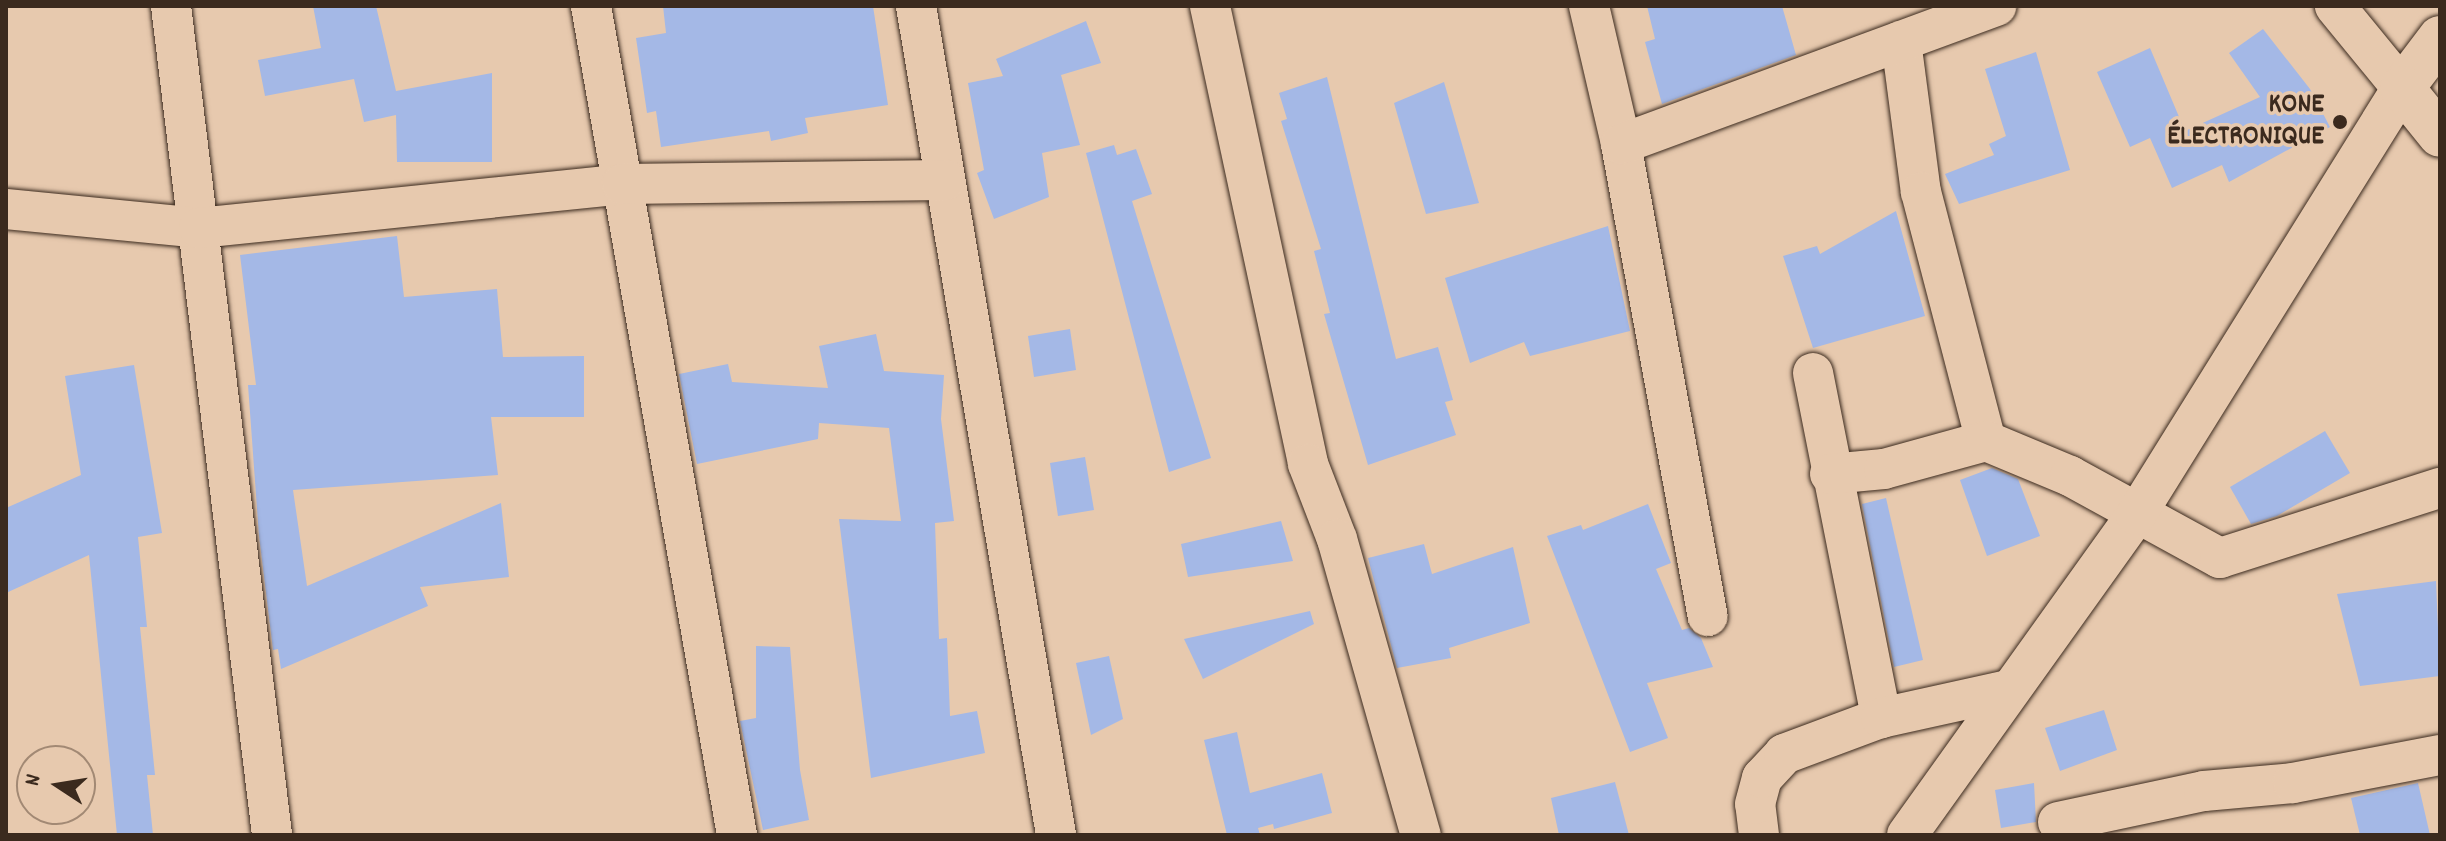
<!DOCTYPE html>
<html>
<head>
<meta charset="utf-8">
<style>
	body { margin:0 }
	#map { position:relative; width:2446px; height:841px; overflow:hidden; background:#e7c9ae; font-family:Dekko,sans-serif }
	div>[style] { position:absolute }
	.building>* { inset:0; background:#a4b8e6 }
	.roads { filter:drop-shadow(0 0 2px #3b2a1e) drop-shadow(0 0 2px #3b2a1e) }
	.street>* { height:40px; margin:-20px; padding:0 20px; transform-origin:20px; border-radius:20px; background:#e7c9ae }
	.secondary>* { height:44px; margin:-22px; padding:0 22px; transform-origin:22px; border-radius:22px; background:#e7c9ae }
	.dots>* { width:22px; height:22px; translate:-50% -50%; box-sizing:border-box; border:4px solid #e7c9ae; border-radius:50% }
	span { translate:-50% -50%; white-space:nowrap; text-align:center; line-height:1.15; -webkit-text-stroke:7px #e7c9ae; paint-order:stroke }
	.poi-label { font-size:28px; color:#3b2a1e; font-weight:700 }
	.right { translate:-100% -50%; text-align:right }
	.frame { position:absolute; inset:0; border:8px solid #3b2a1e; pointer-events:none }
	.north { position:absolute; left:16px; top:745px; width:80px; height:80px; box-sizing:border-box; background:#e7c9ae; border:2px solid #a28974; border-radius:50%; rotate:282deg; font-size:22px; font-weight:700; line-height:32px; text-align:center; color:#3b2a1e }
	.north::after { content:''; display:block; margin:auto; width:28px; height:36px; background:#3b2a1e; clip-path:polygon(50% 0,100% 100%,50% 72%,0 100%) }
</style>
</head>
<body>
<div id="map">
	<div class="building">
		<i style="clip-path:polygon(313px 6px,376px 6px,396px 91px,492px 73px,492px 162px,397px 162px,396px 115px,364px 122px,354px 79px,265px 96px,258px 60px,321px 48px)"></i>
		<i style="clip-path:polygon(663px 6px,873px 6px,888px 105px,805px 118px,808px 133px,771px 141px,769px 131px,661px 147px,656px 111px,647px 113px,636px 38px,666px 33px)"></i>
		<i style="clip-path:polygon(1647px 6px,1782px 6px,1796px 55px,1662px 104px,1645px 42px,1655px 39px)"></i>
		<i style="clip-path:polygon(1086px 21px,1101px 63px,1061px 75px,1080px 145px,1042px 153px,1049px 197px,994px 219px,977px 173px,984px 170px,968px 83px,1003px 76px,996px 59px)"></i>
		<i style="clip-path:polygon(2263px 29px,2310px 89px,2330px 127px,2229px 182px,2222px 165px,2172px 188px,2150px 138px,2130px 147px,2097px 72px,2150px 48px,2185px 131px,2260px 97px,2229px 53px)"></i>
		<i style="clip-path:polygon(2036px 52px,2070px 170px,1959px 204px,1945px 174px,1994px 155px,1989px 144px,2006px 136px,1985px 69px)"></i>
		<i style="clip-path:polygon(1327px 77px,1396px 359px,1438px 347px,1453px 400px,1445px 402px,1456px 435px,1368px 465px,1324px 314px,1330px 313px,1314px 251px,1321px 249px,1281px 121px,1287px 119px,1279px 93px)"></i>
		<i style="clip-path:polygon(1444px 82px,1479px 203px,1426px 214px,1394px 103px)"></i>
		<i style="clip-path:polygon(1114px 145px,1117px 155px,1136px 149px,1152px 194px,1132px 201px,1211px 458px,1169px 472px,1086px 153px)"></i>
		<i style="clip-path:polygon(1896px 211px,1925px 316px,1813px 348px,1783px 256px,1817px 246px,1820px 254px)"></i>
		<i style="clip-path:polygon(1608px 226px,1630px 331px,1530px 356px,1524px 342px,1470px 363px,1445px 278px)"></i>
		<i style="clip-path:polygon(397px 236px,404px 297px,497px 289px,503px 357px,584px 356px,584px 417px,491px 417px,498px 475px,293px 490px,307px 586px,501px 503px,509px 577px,420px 587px,428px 606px,281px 669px,278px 649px,273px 650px,259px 536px,248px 385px,256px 385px,240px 255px)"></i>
		<i style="clip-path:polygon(1070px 329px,1076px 370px,1034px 377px,1028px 336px)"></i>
		<i style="clip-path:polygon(876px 334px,884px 371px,944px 375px,941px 419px,954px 521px,935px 523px,939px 639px,947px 638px,950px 716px,977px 711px,985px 753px,871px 778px,839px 519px,901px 521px,889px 428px,819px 423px,818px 439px,697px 464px,679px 374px,728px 364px,732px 382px,828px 388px,819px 346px)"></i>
		<i style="clip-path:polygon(134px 365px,162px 533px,138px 537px,147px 627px,140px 627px,155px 775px,147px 775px,153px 835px,117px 835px,89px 555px,6px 593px,6px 508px,81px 475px,65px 376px)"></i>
		<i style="clip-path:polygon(2325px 431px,2350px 473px,2277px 516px,2251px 524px,2230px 487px)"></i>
		<i style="clip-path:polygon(1085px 457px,1094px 510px,1058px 516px,1050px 463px)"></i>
		<i style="clip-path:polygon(1992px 468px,2018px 479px,2040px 536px,1987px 556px,1960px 480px)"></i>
		<i style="clip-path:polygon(1886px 498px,1923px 660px,1894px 667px,1862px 504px)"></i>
		<i style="clip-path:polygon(1648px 504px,1671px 563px,1656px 569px,1682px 630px,1689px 628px,1701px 638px,1713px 667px,1647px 683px,1668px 738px,1630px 752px,1547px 536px,1581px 525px,1583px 530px)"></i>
		<i style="clip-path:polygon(1281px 521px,1293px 561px,1188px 577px,1181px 544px)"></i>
		<i style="clip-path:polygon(1424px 544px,1432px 574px,1513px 547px,1530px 623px,1449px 648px,1451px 658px,1397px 668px,1368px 558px)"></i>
		<i style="clip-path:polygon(2436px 581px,2440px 676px,2360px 686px,2337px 594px)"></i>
		<i style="clip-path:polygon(1310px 611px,1314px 624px,1203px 679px,1184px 639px)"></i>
		<i style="clip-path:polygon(756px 646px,790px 647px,800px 770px,809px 820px,763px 830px,740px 721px,756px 718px)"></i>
		<i style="clip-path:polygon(1109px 656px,1123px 719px,1091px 735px,1076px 663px)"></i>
		<i style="clip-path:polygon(2104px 710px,2117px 750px,2060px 771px,2045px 728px)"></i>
		<i style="clip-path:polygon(1237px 732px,1250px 793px,1322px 773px,1332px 813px,1274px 829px,1273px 824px,1258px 828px,1260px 835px,1227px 835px,1204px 740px)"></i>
		<i style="clip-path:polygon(1615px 782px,1629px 835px,1559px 835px,1551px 798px)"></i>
		<i style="clip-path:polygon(2034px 783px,2036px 822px,2001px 828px,1995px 790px)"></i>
		<i style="clip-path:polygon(2418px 783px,2430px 835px,2360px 835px,2351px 798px)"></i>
	</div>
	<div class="roads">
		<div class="street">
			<i style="left:171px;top:6px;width:835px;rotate:83.05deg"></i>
			<i style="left:591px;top:6px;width:842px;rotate:80.01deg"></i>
			<i style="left:916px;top:6px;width:841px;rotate:80.41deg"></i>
			<i style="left:1210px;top:6px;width:468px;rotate:77.9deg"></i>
			<i style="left:1308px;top:464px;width:80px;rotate:68.9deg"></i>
			<i style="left:1337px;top:539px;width:308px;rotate:74.2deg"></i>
			<i style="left:1589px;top:6px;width:142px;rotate:76.9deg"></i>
			<i style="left:1621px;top:144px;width:480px;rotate:79.6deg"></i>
			<i style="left:1901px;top:41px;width:152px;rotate:82.5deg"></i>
			<i style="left:1921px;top:192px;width:257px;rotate:75.4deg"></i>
			<i style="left:1621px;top:144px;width:400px;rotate:-20.2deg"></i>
			<i style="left:6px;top:209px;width:194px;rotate:5.6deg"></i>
			<i style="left:199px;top:228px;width:425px;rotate:-5.9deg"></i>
			<i style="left:622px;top:184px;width:323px;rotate:-0.7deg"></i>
			<i style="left:1813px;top:373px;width:352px;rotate:78.8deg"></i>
			<i style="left:1830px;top:474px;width:54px;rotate:-5.3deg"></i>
			<i style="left:1884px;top:469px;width:106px;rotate:-15.4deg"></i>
			<i style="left:1986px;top:441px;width:91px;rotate:22.6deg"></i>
			<i style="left:2070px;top:476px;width:171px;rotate:28.7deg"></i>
			<i style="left:2220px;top:558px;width:231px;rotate:-17.7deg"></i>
			<i style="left:2058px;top:822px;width:149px;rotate:-12deg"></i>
			<i style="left:2204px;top:791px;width:89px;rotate:-5.1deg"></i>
			<i style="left:2293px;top:783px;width:150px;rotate:-10.8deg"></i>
			<i style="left:1759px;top:835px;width:31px;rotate:-97deg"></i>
			<i style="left:1755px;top:804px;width:27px;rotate:-75deg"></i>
			<i style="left:1762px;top:778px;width:33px;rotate:-47deg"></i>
			<i style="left:1784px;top:754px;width:103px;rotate:-20.4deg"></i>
			<i style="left:1881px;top:718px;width:130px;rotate:-12.4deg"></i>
			<i style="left:1907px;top:835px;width:393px;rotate:-54.4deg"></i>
			<i style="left:2136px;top:515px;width:503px;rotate:-58.08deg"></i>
			<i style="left:2402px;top:88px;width:106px;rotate:-129.3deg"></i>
		</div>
		<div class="secondary">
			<i style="left:2440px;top:38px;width:63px;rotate:127.2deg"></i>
			<i style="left:2402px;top:88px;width:60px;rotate:51deg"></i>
		</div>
	</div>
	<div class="dots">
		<i style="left:2340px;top:122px;background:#3b2a1e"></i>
	</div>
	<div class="poi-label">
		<span class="right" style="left:2324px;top:122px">KONE<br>ÉLECTRONIQUE</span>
	</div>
	<div class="frame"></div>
	<div class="north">N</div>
</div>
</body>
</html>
